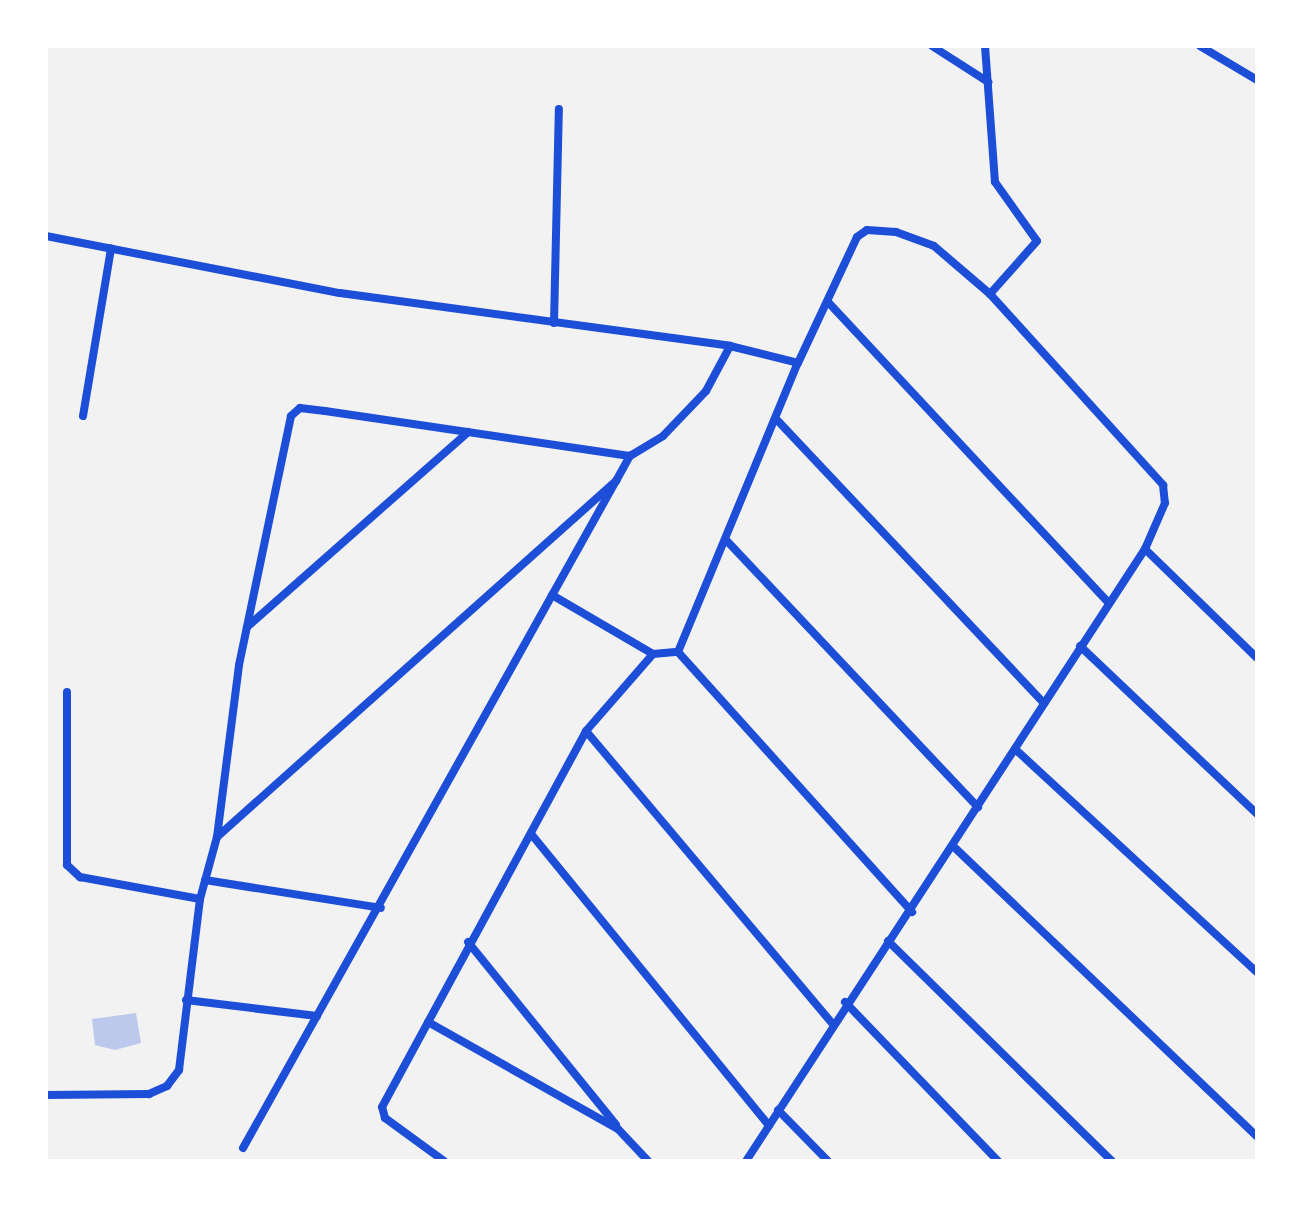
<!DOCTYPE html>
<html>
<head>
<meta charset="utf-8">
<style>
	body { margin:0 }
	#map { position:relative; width:1303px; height:1207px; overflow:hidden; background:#f2f2f2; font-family:Lora,serif }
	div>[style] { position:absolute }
	.building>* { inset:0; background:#bdc9ec }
	.minor>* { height:8px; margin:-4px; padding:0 4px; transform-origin:4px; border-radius:4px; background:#1d4ed8 }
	span { translate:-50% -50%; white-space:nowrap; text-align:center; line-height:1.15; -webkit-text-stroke:8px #fff; paint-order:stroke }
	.frame { position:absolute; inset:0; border:48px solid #fff; pointer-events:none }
</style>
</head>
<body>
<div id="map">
	<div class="building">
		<i style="clip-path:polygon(136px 1013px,141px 1043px,115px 1050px,95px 1045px,92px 1019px)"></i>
	</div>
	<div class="minor">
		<i style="left:932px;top:46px;width:67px;rotate:32.7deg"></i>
		<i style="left:985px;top:46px;width:136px;rotate:85.8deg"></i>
		<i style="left:995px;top:182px;width:72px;rotate:54.6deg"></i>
		<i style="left:1037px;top:241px;width:71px;rotate:131.6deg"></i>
		<i style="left:1200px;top:46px;width:66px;rotate:30.8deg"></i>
		<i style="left:46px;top:236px;width:299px;rotate:11deg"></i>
		<i style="left:340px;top:293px;width:394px;rotate:7.7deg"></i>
		<i style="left:730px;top:346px;width:70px;rotate:14deg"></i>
		<i style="left:798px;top:363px;width:139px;rotate:-64.9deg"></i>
		<i style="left:857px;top:237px;width:12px;rotate:-35deg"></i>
		<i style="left:867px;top:230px;width:29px;rotate:4deg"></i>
		<i style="left:896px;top:232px;width:40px;rotate:20.2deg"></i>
		<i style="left:934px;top:246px;width:74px;rotate:40.6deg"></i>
		<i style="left:990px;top:294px;width:258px;rotate:47.8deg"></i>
		<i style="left:1163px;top:485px;width:18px;rotate:84deg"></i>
		<i style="left:1165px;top:503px;width:50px;rotate:113.5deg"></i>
		<i style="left:1145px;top:549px;width:731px;rotate:123.1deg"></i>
		<i style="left:828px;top:302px;width:412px;rotate:47deg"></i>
		<i style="left:554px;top:323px;width:214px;rotate:-88.7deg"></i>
		<i style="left:83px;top:416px;width:170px;rotate:-80.5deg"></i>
		<i style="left:778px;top:421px;width:388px;rotate:46.7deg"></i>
		<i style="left:727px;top:541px;width:366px;rotate:46.7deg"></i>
		<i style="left:1145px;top:549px;width:156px;rotate:44.2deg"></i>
		<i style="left:552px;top:595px;width:117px;rotate:30.3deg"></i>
		<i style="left:653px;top:654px;width:25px;rotate:-5deg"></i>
		<i style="left:678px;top:652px;width:313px;rotate:-67.5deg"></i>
		<i style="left:247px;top:627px;width:295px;rotate:-41.4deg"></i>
		<i style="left:1080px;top:646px;width:244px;rotate:43.5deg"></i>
		<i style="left:678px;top:652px;width:350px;rotate:48deg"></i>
		<i style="left:67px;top:692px;width:173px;rotate:90deg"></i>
		<i style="left:67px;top:865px;width:18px;rotate:43deg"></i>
		<i style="left:80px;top:877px;width:122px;rotate:10.4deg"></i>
		<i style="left:586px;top:731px;width:383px;rotate:49.9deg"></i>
		<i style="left:1015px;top:749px;width:329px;rotate:42.7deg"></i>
		<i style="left:532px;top:835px;width:375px;rotate:50.8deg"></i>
		<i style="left:217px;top:837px;width:535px;rotate:-41.74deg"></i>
		<i style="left:616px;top:481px;width:29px;rotate:-61deg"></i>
		<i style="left:953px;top:846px;width:421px;rotate:43.7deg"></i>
		<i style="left:205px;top:880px;width:178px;rotate:9deg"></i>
		<i style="left:888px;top:941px;width:314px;rotate:44.5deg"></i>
		<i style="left:468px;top:942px;width:235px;rotate:51deg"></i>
		<i style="left:186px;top:1000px;width:132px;rotate:7deg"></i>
		<i style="left:845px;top:1002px;width:221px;rotate:46.1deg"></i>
		<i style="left:428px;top:1022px;width:218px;rotate:29.4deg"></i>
		<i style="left:618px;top:1129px;width:44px;rotate:46.8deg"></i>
		<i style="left:46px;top:1095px;width:103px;rotate:-0.6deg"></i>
		<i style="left:149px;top:1094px;width:20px;rotate:-24deg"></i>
		<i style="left:167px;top:1086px;width:20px;rotate:-53deg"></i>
		<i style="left:179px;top:1070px;width:172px;rotate:-83deg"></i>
		<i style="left:200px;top:899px;width:64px;rotate:-74.7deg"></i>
		<i style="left:217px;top:837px;width:173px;rotate:-82.7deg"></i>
		<i style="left:239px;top:665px;width:254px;rotate:-78.2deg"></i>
		<i style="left:291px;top:416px;width:12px;rotate:-42deg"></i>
		<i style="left:300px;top:408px;width:25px;rotate:7deg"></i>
		<i style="left:325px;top:411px;width:308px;rotate:8.4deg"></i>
		<i style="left:630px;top:456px;width:39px;rotate:-31deg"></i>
		<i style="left:663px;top:436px;width:62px;rotate:-46.3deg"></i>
		<i style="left:706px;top:391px;width:51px;rotate:-61.9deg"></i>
		<i style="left:778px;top:1110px;width:71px;rotate:45.6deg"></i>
		<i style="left:243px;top:1148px;width:764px;rotate:-60.79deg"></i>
		<i style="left:444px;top:1161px;width:73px;rotate:-143.9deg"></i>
		<i style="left:385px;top:1118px;width:11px;rotate:-105deg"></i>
		<i style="left:382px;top:1107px;width:428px;rotate:-61.5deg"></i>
		<i style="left:586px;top:731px;width:102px;rotate:-49deg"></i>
	</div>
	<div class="frame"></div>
</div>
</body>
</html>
